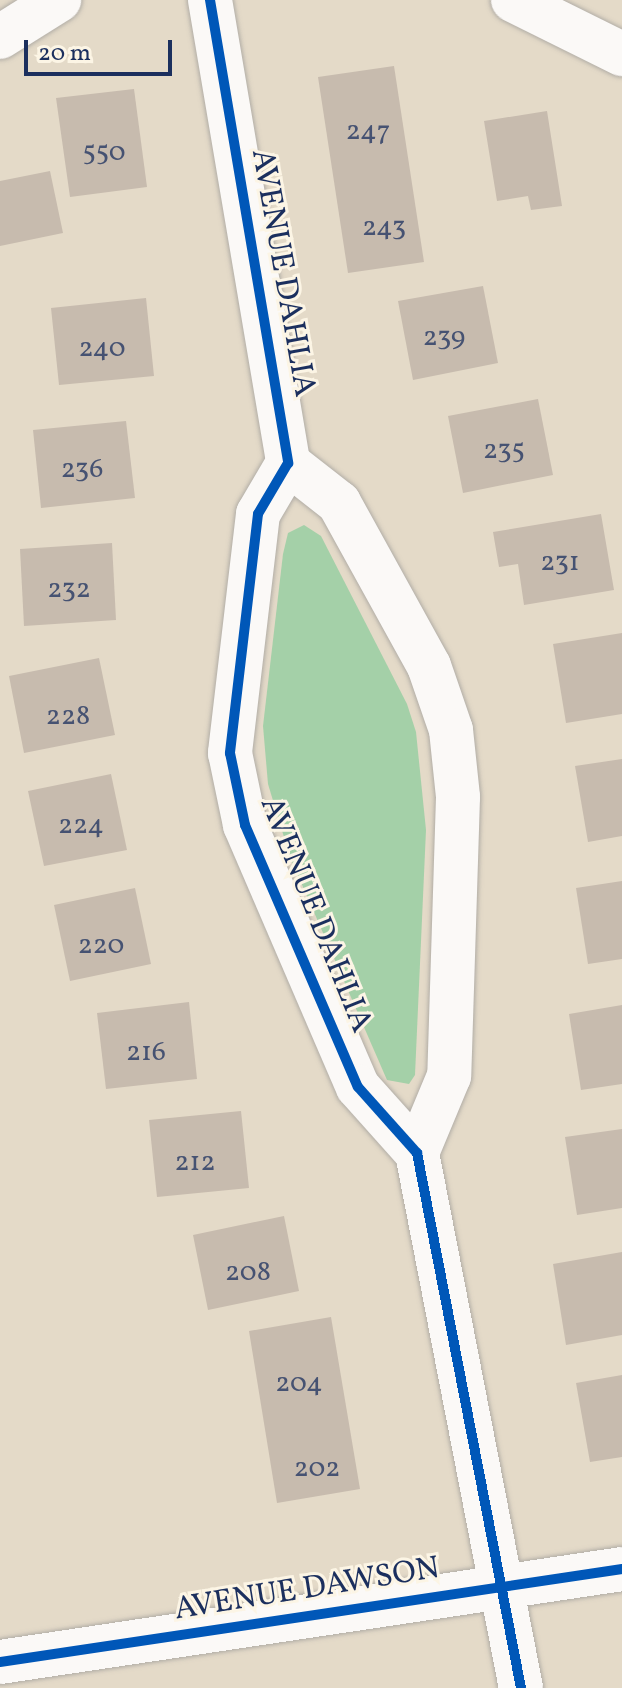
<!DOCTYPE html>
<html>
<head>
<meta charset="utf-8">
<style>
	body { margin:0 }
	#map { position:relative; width:622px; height:1688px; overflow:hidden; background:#e4dac8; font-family:Vollkorn,serif }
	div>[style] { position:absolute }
	.green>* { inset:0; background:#a4d0a8 }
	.building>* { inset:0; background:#c7bbae }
	.roads { filter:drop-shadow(0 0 2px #b1ada6) drop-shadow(0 0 2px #b1ada6) }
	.minor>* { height:44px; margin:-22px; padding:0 22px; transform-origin:22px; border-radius:22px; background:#fbf9f7 }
	.cycleway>* { height:10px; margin:-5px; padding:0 5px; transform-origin:5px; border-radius:5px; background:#0057b8 }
	span { translate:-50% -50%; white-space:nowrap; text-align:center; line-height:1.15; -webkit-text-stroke:6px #fcf5e5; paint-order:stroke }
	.number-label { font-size:28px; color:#465272 }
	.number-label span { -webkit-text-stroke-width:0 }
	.street-label { font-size:32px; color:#1b2f5e }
	.scale { position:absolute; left:24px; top:40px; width:148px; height:36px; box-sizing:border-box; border:4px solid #1b2f5e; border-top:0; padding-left:10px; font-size:24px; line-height:28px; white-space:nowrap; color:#1b2f5e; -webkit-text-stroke:6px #fcf5e5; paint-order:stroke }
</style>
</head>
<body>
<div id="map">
	<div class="green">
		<i style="clip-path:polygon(304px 525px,321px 536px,407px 704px,416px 732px,426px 830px,415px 1075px,409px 1084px,387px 1080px,290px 857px,268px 784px,263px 726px,283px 554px,288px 533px)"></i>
	</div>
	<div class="building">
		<i style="clip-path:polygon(394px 66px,424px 262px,348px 273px,318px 77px)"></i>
		<i style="clip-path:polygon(134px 89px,147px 187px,70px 197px,56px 98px)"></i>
		<i style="clip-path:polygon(547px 111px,562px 206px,531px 210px,528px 196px,497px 201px,484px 121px)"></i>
		<i style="clip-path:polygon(50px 171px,63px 233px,0 246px,0 181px)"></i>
		<i style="clip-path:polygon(483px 286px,498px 363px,413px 380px,398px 301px)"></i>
		<i style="clip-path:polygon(146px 298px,154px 376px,59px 385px,51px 308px)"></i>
		<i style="clip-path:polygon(538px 399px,553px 475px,463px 493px,448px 416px)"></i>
		<i style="clip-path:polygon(126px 421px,135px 498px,41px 508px,33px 430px)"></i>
		<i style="clip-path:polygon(601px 514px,614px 590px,524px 605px,518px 564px,499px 567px,493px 532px)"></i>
		<i style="clip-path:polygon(112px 543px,116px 620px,24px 626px,20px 549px)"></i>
		<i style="clip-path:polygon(622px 633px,622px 714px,566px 723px,553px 644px)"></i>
		<i style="clip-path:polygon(99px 658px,115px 735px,24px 753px,9px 676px)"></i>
		<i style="clip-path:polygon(622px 759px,622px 836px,588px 842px,575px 766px)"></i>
		<i style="clip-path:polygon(111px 774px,127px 850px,44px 866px,28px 791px)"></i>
		<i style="clip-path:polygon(622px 881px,622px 959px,588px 964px,576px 888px)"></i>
		<i style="clip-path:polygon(135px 888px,151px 964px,70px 981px,54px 905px)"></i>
		<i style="clip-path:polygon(189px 1002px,197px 1079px,106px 1089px,97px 1013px)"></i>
		<i style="clip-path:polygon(622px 1005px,622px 1084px,581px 1090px,569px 1014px)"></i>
		<i style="clip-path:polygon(241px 1111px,249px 1188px,157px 1197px,149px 1120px)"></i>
		<i style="clip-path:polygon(622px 1129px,622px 1208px,577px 1215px,565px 1137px)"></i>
		<i style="clip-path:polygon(284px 1216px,299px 1291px,208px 1310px,193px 1235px)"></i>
		<i style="clip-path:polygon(622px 1252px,622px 1335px,566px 1345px,553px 1264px)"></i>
		<i style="clip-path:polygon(331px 1317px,360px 1489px,277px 1503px,249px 1331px)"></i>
		<i style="clip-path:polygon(622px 1375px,622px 1457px,590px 1462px,576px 1383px)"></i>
	</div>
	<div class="roads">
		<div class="minor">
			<i style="left:210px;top:0;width:470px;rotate:80.4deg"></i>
			<i style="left:288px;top:463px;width:59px;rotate:120.5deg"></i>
			<i style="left:258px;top:514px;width:241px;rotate:96.7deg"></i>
			<i style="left:230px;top:753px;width:74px;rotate:78.2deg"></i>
			<i style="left:245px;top:825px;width:285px;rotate:66.7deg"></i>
			<i style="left:358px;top:1087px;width:89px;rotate:48.2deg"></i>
			<i style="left:417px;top:1153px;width:545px;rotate:79deg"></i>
			<i style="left:513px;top:0;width:122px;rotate:26.4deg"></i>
			<i style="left:0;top:37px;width:70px;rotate:-32.1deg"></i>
			<i style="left:288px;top:463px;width:65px;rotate:38.1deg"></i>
			<i style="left:339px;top:503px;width:186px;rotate:61.1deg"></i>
			<i style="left:429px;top:666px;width:68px;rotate:71deg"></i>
			<i style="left:451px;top:730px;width:67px;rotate:84deg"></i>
			<i style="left:458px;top:797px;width:279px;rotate:91.8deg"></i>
			<i style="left:449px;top:1076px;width:83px;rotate:112.6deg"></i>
			<i style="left:0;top:1662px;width:629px;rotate:-8.5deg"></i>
		</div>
	</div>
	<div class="cycleway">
		<i style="left:210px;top:0;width:470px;rotate:80.4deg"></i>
		<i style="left:288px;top:463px;width:59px;rotate:120.5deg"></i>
		<i style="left:258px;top:514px;width:241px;rotate:96.7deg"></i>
		<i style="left:230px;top:753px;width:74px;rotate:78.2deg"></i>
		<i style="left:245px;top:825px;width:285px;rotate:66.7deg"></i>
		<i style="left:358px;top:1087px;width:89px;rotate:48.2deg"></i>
		<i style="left:417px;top:1153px;width:545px;rotate:79deg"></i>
		<i style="left:0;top:1662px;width:629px;rotate:-8.5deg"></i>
	</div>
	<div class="number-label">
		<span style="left:368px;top:132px">247</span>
		<span style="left:104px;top:153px">550</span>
		<span style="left:384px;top:228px">243</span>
		<span style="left:444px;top:338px">239</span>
		<span style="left:102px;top:349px">240</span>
		<span style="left:504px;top:451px">235</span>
		<span style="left:82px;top:470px">236</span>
		<span style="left:560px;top:563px">231</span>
		<span style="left:69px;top:590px">232</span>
		<span style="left:68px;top:717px">228</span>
		<span style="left:81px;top:826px">224</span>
		<span style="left:101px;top:946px">220</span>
		<span style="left:146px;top:1053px">216</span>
		<span style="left:195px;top:1163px">212</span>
		<span style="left:248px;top:1273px">208</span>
		<span style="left:299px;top:1384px">204</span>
		<span style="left:317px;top:1469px">202</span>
	</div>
	<div class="street-label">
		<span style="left:282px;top:273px;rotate:80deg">AVENUE DAHLIA</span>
		<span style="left:315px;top:915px;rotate:68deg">AVENUE DAHLIA</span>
		<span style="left:307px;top:1590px;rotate:-9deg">AVENUE DAWSON</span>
	</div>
	<div class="scale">20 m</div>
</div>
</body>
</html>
